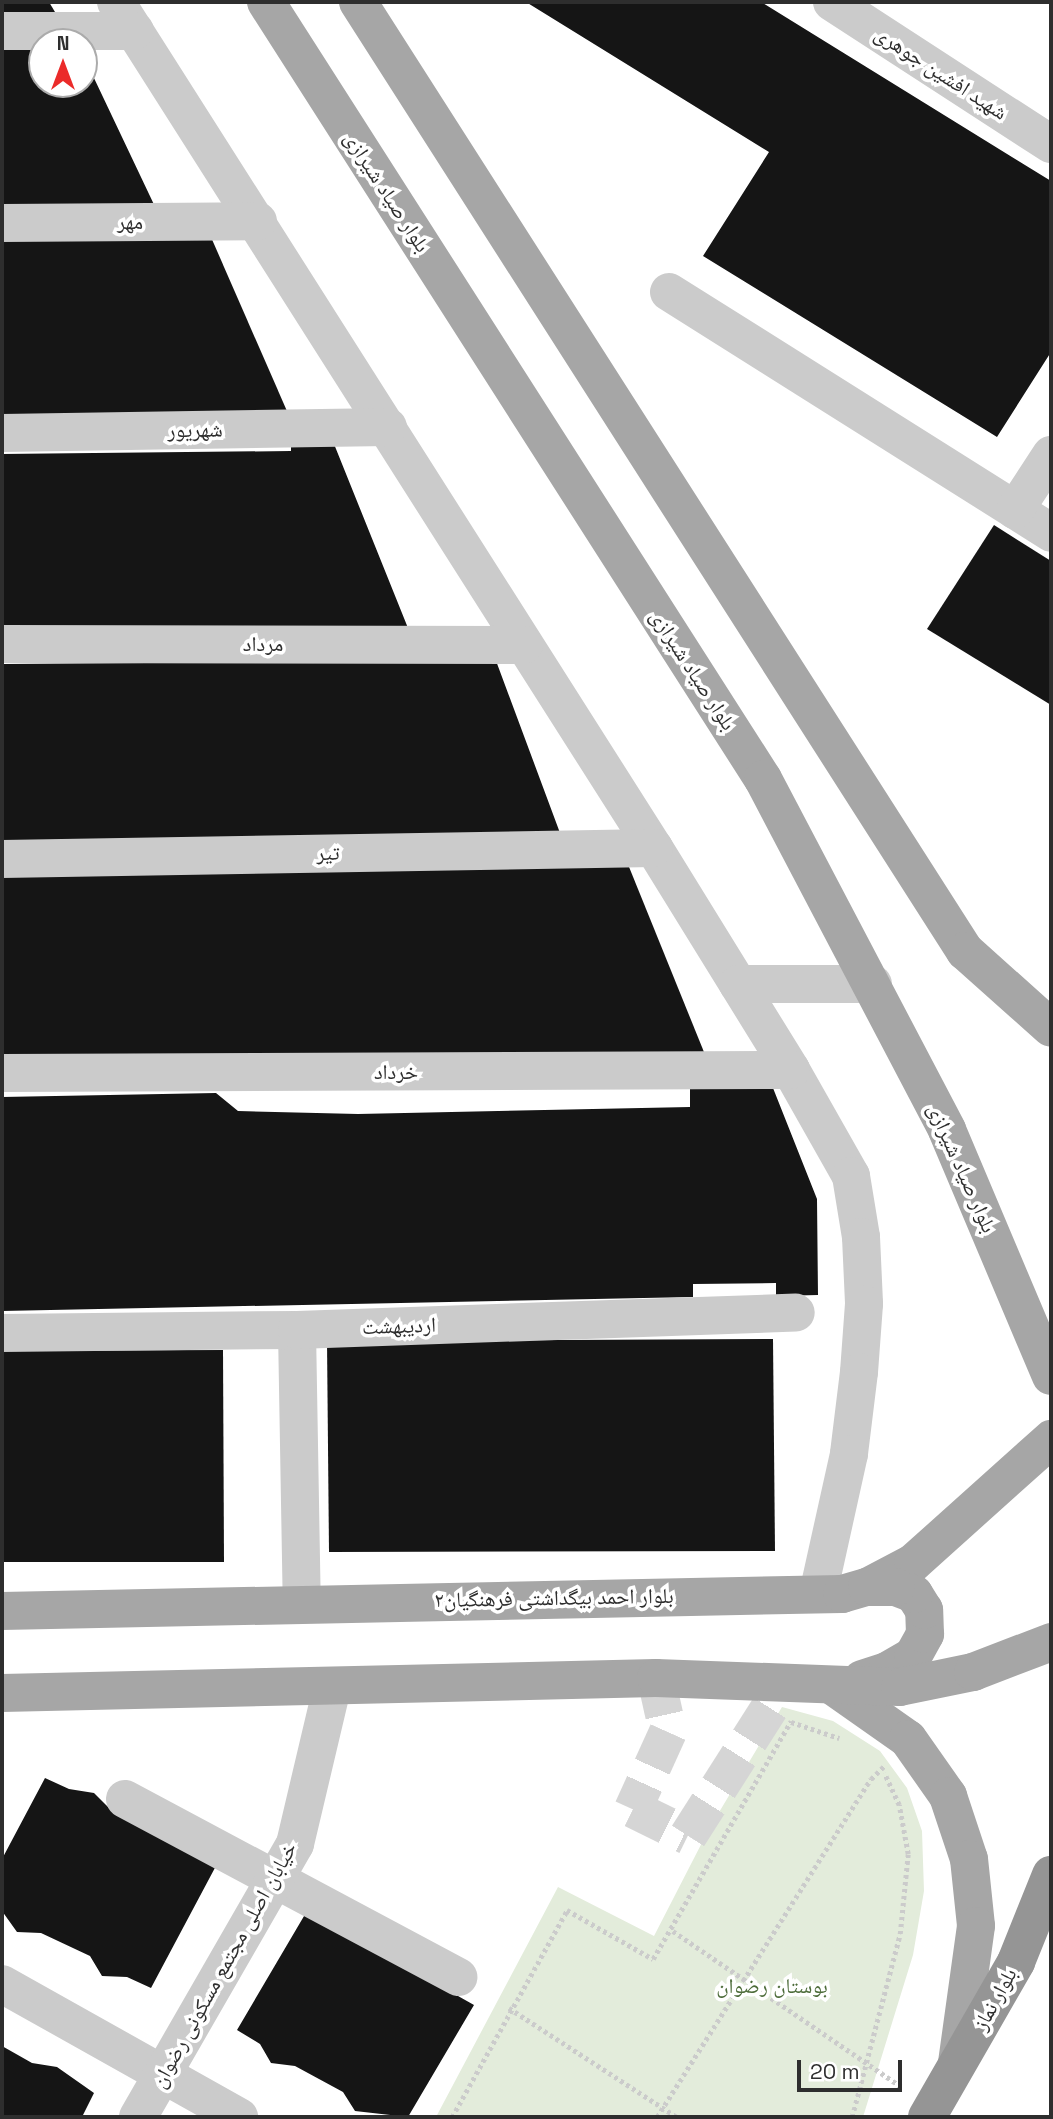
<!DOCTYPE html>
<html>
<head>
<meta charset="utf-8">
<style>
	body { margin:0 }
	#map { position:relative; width:1053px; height:2119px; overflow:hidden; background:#fff; font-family:"Space Grotesk","Noto Naskh Arabic",sans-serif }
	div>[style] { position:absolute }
	.green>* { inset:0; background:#e3ecdb }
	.building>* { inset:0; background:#151515 }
	.minor-tunnel>* { height:38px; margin-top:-19px; transform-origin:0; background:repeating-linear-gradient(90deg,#d5d5d5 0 38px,transparent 0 57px) }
	.path>* { height:4.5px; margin-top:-2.25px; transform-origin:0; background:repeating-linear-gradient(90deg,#cbcbcb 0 3.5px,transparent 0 7px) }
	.minor>* { height:38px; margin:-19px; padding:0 19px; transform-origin:19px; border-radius:19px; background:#cbcbcb }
	.major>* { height:38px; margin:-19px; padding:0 19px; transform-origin:19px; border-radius:19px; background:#a6a6a6 }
	.highway>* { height:38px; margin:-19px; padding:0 19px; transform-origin:19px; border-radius:19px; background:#959595 }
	span { translate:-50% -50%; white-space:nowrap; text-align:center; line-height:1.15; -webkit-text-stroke:7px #fff; paint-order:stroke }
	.street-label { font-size:21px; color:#2e2e2e }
	.park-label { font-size:21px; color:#4d6c3a }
	.frame { position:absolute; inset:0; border:4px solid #2e2e2e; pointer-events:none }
	.north { position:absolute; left:28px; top:28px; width:70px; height:70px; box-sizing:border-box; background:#fff; border:2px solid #ababab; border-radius:50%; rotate:0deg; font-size:19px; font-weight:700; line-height:28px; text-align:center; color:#2e2e2e }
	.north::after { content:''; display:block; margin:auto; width:24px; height:32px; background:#eb2b2a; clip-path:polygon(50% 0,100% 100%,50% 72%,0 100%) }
	.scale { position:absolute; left:797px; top:2060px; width:105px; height:32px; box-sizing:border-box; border:4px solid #2e2e2e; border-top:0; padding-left:9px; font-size:21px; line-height:24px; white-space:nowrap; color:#2e2e2e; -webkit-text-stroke:5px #fff; paint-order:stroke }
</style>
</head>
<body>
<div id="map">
	<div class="green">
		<i style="clip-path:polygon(782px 1707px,833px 1721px,880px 1751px,907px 1788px,922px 1831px,924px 1891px,913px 1955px,863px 2117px,436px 2117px,558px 1887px,654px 1936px,709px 1829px)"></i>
	</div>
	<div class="building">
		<i style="clip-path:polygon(2px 2px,49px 2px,55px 12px,2px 12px)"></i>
		<i style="clip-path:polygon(526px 2px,761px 2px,1051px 181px,1051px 352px,997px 437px,703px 256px,769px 152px)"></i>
		<i style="clip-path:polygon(42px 42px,42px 84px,84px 84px,84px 57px,158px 213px,2px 214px,2px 44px)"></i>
		<i style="clip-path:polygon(207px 228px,290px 418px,2px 421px,2px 239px)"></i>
		<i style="clip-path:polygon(332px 439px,410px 633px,2px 635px,2px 454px,291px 451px,291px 440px)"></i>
		<i style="clip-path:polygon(994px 525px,1051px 561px,1051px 705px,927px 629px)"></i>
		<i style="clip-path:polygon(492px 650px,563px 841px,2px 846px,2px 664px,423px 661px)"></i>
		<i style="clip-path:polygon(625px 857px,706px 1057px,2px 1063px,2px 872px)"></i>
		<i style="clip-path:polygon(773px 1088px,817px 1199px,818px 1295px,776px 1296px,776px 1283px,693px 1284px,693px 1297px,2px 1311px,2px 1097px,216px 1093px,238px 1111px,358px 1114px,690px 1107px,690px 1089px)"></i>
		<i style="clip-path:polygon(773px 1339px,775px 1551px,329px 1552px,327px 1341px)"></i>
		<i style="clip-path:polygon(223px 1350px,224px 1562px,2px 1562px,2px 1351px)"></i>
		<i style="clip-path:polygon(45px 1778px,69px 1789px,94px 1793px,111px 1810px,217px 1864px,151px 1988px,127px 1977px,102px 1976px,90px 1956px,41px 1933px,17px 1932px,2px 1911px,2px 1859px)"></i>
		<i style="clip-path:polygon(307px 1911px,474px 2005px,408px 2117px,355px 2111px,343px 2092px,295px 2066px,271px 2063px,260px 2044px,237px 2030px)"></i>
		<i style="clip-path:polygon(2px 2046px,32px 2063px,57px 2067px,94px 2093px,82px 2117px,2px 2117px)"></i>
	</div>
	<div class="minor-tunnel">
		<i style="left:656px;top:1678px;width:55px;rotate:77.5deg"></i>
		<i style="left:668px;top:1732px;width:85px;rotate:114.4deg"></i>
		<i style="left:633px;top:1809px;width:61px;rotate:26.1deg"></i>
		<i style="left:688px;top:1836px;width:183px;rotate:-57.5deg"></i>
	</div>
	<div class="path">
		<i style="left:791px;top:1722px;width:51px;rotate:18.4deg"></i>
		<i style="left:673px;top:1931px;width:278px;rotate:34.3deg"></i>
		<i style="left:509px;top:2008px;width:200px;rotate:33deg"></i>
		<i style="left:452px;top:2117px;width:237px;rotate:-60.9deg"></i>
		<i style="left:567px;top:1910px;width:99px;rotate:29.7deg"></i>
		<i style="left:653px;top:1959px;width:275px;rotate:-59.9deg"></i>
		<i style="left:657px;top:2117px;width:400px;rotate:-57.7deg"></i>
		<i style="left:871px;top:1779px;width:18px;rotate:-45deg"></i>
		<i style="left:852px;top:2117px;width:189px;rotate:-75.3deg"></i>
		<i style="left:900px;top:1934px;width:80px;rotate:-84.3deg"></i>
		<i style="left:908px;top:1854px;width:50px;rotate:-100.4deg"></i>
		<i style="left:899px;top:1805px;width:35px;rotate:-115deg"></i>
	</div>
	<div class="minor">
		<i style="left:116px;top:2px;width:1003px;rotate:57.55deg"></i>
		<i style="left:654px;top:848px;width:261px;rotate:58.3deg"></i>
		<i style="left:791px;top:1070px;width:122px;rotate:60.5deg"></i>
		<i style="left:851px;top:1176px;width:62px;rotate:80.7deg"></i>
		<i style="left:861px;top:1237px;width:67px;rotate:87.4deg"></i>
		<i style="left:864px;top:1304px;width:68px;rotate:94.2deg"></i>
		<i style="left:859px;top:1372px;width:83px;rotate:97deg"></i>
		<i style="left:849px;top:1454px;width:143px;rotate:102.5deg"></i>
		<i style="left:832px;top:2px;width:261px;rotate:33deg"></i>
		<i style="left:2px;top:31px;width:133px"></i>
		<i style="left:2px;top:223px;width:256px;rotate:-0.4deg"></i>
		<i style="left:669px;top:292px;width:452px;rotate:32.2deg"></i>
		<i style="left:2px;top:433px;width:386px;rotate:-0.9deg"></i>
		<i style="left:1015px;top:510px;width:66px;rotate:-56.8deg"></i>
		<i style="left:2px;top:644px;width:522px;rotate:0.11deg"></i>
		<i style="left:2px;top:859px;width:652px;rotate:-0.97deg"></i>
		<i style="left:738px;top:984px;width:135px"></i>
		<i style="left:2px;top:1073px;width:789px;rotate:-0.22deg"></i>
		<i style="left:297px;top:1330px;width:274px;rotate:89deg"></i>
		<i style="left:2px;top:1333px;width:295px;rotate:-0.6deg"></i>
		<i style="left:297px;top:1330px;width:499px;rotate:-2deg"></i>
		<i style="left:125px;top:1799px;width:378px;rotate:28.1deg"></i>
		<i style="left:2px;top:1984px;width:272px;rotate:29.3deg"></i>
		<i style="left:138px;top:2117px;width:315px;rotate:-60.1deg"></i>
		<i style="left:295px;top:1844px;width:160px;rotate:-76.7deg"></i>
	</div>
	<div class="major">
		<i style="left:266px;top:2px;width:922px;rotate:57.4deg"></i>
		<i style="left:763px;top:779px;width:396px;rotate:62.3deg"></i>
		<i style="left:947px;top:1130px;width:267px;rotate:67.1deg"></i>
		<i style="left:358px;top:2px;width:1127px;rotate:57.4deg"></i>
		<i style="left:965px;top:951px;width:115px;rotate:41.8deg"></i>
		<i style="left:2px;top:1611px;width:840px;rotate:-1.16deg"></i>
		<i style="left:842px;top:1594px;width:26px;rotate:-16deg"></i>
		<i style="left:867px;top:1587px;width:52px;rotate:-27.6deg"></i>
		<i style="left:913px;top:1563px;width:186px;rotate:-41.9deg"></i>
		<i style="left:862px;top:1679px;width:26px;rotate:-18deg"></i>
		<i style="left:887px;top:1671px;width:30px;rotate:-30deg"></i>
		<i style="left:913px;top:1656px;width:25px;rotate:-61deg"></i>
		<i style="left:925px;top:1634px;width:24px;rotate:-92deg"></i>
		<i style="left:924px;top:1610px;width:19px;rotate:-122deg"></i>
		<i style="left:914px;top:1594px;width:19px;rotate:-159deg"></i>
		<i style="left:896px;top:1587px;width:29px;rotate:180deg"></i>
		<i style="left:834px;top:1687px;width:90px;rotate:35.1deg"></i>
		<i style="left:908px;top:1739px;width:70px;rotate:54.9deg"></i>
		<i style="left:948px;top:1796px;width:66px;rotate:71.6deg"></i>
		<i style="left:969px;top:1859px;width:67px;rotate:84deg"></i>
		<i style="left:976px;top:1926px;width:138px;rotate:97.9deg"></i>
		<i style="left:2px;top:1693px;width:654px;rotate:-1.31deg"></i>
		<i style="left:656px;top:1678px;width:244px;rotate:2.1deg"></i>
		<i style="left:900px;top:1687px;width:75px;rotate:-11.6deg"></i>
		<i style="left:973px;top:1672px;width:84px;rotate:-21deg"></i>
	</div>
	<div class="highway">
		<i style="left:927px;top:2117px;width:179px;rotate:-60.1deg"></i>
		<i style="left:1016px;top:1962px;width:94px;rotate:-68.1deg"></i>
	</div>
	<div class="street-label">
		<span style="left:941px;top:73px;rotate:33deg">شهید افشین جوهری</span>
		<span style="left:387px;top:192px;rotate:57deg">بلوار صیاد شیرازی</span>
		<span style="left:130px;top:222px">مهر</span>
		<span style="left:195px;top:430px;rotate:-1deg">شهریور</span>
		<span style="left:263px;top:644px">مرداد</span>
		<span style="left:693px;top:670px;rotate:57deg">بلوار صیاد شیرازی</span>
		<span style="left:328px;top:853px;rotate:-1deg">تیر</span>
		<span style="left:396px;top:1072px">خرداد</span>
		<span style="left:962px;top:1168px;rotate:66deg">بلوار صیاد شیرازی</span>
		<span style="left:399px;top:1326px;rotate:-2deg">اردیبهشت</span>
		<span style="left:554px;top:1598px;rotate:-1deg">بلوار احمد بیگداشتی فرهنگیان۲</span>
		<span style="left:224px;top:1965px;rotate:-61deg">خیابان اصلی مجتمع مسکونی رضوان</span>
		<span style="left:995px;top:1999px;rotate:-61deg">بلوار نماز</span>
	</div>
	<div class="park-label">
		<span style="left:772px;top:1986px">بوستان رضوان</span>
	</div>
	<div class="frame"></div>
	<div class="north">N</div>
	<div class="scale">20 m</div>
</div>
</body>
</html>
